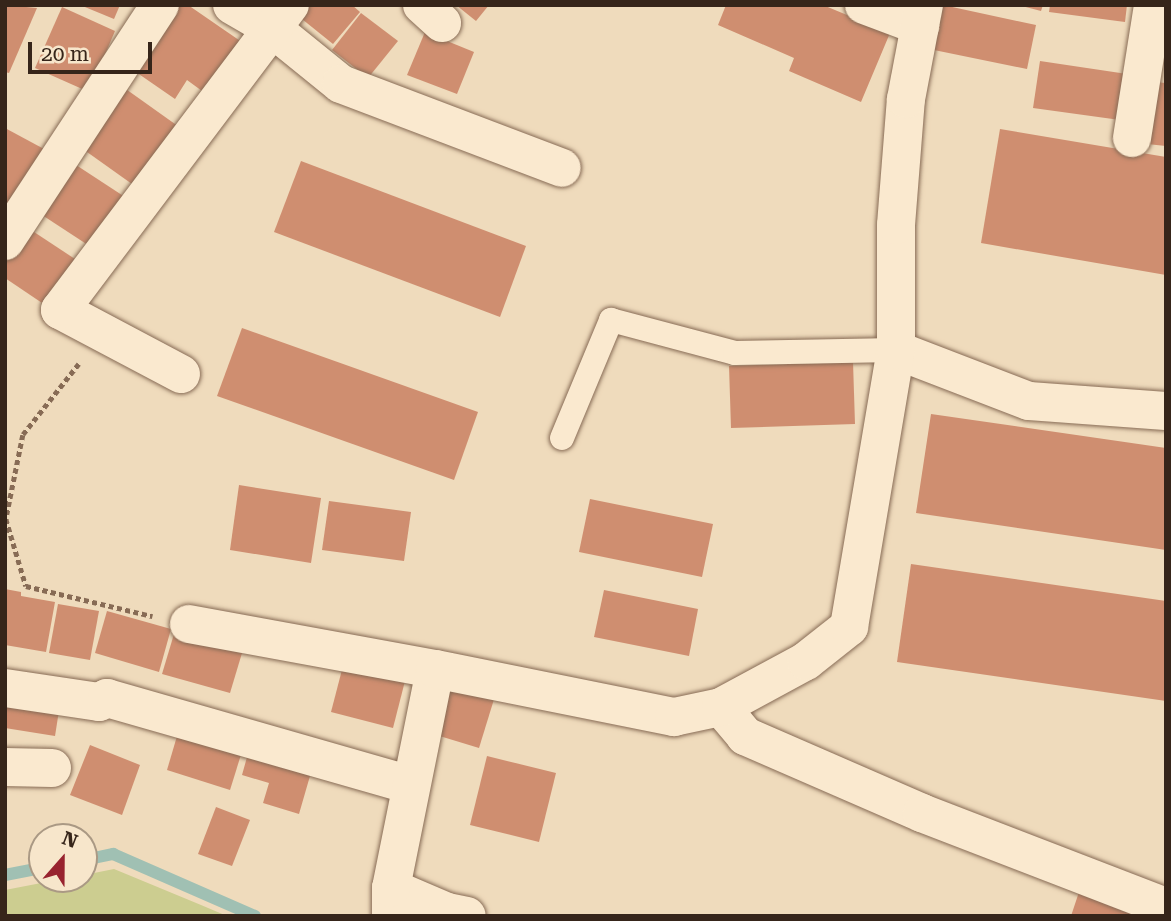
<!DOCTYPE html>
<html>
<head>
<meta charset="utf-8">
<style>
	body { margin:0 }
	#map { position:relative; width:1171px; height:921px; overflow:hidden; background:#efdbbc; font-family:"Roboto Serif",serif }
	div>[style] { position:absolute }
	.green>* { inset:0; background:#cccd90 }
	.stream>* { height:12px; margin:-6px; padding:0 6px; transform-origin:6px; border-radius:6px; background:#a0c0b3 }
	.building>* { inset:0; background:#cf8e70 }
	.path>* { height:4.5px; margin-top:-2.25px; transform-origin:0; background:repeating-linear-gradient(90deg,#876b55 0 5px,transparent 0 8.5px) }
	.roads { filter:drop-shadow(0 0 2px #876b55) drop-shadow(0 0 2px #876b55) }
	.lane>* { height:24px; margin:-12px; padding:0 12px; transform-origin:12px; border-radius:12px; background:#fae9cf }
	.street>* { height:38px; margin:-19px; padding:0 19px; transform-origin:19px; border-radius:19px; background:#fae9cf }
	span { translate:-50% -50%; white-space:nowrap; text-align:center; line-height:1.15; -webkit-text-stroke:6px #f7e6cb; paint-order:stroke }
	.frame { position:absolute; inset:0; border:7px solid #36251a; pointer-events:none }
	.north { position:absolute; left:28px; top:823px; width:70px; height:70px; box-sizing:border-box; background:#f7e6cb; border:2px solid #aa9984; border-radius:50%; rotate:21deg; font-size:19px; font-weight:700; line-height:28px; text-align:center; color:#36251a }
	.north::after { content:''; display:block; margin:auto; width:24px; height:32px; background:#98232f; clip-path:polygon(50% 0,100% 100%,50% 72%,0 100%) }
	.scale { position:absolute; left:28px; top:42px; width:124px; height:32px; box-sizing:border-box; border:4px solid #36251a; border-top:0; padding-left:9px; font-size:21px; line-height:24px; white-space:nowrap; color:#36251a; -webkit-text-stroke:5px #f7e6cb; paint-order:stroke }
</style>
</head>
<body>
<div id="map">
	<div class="green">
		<i style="clip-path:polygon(114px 869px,201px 905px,227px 916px,5px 916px,5px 890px,62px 879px,84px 879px,84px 875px)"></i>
	</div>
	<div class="stream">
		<i style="left:84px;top:860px;width:30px;rotate:-12deg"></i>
		<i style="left:113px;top:854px;width:155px;rotate:23.6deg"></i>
		<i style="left:5px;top:875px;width:38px;rotate:-11deg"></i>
	</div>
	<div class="building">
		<i style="clip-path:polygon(5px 5px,37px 8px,9px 73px,5px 72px)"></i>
		<i style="clip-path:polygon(80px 5px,120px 5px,114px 19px)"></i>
		<i style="clip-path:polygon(178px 5px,188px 5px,249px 47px,213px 99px,187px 80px,175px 99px,133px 70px)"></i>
		<i style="clip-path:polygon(296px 5px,352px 5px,360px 12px,333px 44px,292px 11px)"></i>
		<i style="clip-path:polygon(456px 5px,489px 5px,476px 21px)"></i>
		<i style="clip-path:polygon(726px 5px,823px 5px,890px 33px,861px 102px,789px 71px,794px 58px,718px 25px)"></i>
		<i style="clip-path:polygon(943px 5px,1036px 25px,1027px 69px,934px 50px)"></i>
		<i style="clip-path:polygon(1018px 5px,1043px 5px,1041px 11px)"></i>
		<i style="clip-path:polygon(1050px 5px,1127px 5px,1125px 22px,1049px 12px)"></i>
		<i style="clip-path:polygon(62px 7px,115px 31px,89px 92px,35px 68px)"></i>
		<i style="clip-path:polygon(361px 13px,398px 41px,368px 78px,332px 50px)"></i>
		<i style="clip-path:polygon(425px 32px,474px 52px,457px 94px,407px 75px)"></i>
		<i style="clip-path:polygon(1040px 61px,1127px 74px,1120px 120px,1033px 108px)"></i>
		<i style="clip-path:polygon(1154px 82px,1166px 83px,1166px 146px,1147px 144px)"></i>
		<i style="clip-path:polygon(123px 87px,182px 129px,139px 189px,80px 147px)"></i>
		<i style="clip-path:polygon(5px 128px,44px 149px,5px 213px)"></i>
		<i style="clip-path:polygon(1000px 129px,1166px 157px,1166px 275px,981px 243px)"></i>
		<i style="clip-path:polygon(301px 161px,526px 246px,500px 317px,274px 232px)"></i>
		<i style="clip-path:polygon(73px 163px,128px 199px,94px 249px,39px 213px)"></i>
		<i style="clip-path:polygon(28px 228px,78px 261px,48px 307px,5px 278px,5px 263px)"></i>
		<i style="clip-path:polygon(242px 328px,478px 412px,454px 480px,217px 396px)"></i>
		<i style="clip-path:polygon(853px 362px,855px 424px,731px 428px,729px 366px)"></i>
		<i style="clip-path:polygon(931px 414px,1166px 448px,1166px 550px,916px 513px)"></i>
		<i style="clip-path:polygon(239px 485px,321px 498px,311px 563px,230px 550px)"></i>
		<i style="clip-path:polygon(590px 499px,713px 524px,702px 577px,579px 552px)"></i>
		<i style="clip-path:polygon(329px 501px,411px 512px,404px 561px,322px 550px)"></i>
		<i style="clip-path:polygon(911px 564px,1166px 601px,1166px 701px,897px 662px)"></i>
		<i style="clip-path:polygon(5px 589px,21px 592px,21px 596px,55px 602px,46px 652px,5px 645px)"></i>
		<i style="clip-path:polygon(604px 590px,698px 609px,689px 656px,594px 637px)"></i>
		<i style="clip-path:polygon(58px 604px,99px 611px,90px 660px,49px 653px)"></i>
		<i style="clip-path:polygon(107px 611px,171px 629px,159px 672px,95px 653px)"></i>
		<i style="clip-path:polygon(174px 634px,242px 653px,230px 693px,162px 674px)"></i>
		<i style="clip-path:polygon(344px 662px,406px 677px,393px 728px,331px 712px)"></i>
		<i style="clip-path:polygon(449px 681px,495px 696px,479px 748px,433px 734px)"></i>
		<i style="clip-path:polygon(60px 704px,55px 736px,5px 728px,5px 706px)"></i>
		<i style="clip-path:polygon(180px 726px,244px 745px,230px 790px,167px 770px)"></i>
		<i style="clip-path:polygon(90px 745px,140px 765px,122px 815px,70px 795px)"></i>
		<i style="clip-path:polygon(249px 750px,312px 769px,299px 814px,263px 803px,269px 783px,242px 775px)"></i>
		<i style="clip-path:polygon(487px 756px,556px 773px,539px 842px,470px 825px)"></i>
		<i style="clip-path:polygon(216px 807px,250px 820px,232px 866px,198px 854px)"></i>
		<i style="clip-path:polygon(1079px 892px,1135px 912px,1133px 916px,1071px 916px)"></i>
	</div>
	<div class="path">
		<i style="left:79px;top:364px;width:90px;rotate:128.3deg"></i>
		<i style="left:23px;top:435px;width:86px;rotate:101.4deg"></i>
		<i style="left:6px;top:519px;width:70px;rotate:73.4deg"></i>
		<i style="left:26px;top:586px;width:130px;rotate:13.4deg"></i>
	</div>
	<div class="roads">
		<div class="lane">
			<i style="left:562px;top:438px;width:128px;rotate:-67.4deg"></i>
			<i style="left:611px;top:320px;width:128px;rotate:14.9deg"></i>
			<i style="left:735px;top:353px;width:161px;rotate:-1.1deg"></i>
		</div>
		<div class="street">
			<i style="left:232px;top:5px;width:48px;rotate:30.3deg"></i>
			<i style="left:273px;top:29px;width:87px;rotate:39deg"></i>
			<i style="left:341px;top:84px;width:236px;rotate:20.8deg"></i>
			<i style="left:422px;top:5px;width:27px;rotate:42deg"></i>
			<i style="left:864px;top:5px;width:60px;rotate:20.6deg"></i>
			<i style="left:1132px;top:138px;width:135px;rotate:-81deg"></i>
			<i style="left:5px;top:241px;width:282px;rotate:-56.7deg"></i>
			<i style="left:896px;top:350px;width:142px;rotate:21deg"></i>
			<i style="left:1029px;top:401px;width:137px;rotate:4.2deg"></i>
			<i style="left:181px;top:374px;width:137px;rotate:-152.1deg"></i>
			<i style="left:60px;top:310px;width:382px;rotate:-53deg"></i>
			<i style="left:189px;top:624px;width:250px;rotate:10.4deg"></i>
			<i style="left:5px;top:688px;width:95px;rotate:8.5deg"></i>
			<i style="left:99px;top:702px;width:9px;rotate:-27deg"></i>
			<i style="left:107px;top:698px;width:315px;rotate:16deg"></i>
			<i style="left:721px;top:707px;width:38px;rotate:50deg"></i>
			<i style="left:745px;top:736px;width:193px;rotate:23.5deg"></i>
			<i style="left:922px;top:813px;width:261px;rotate:21.1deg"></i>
			<i style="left:5px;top:767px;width:47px;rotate:1.2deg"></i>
			<i style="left:391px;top:888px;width:61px;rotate:23.2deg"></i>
			<i style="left:447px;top:912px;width:20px;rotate:11deg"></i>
			<i style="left:391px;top:916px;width:28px;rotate:-90deg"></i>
			<i style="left:391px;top:888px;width:223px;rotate:-78.6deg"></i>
			<i style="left:435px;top:669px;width:244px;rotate:11.4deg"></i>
			<i style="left:674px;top:717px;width:48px;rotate:-12deg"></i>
			<i style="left:721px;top:707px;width:97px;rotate:-28.4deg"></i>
			<i style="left:806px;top:661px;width:55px;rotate:-38.3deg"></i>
			<i style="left:849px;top:627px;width:281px;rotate:-80.4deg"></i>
			<i style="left:896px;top:350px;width:125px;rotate:-90deg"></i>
			<i style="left:896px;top:225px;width:126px;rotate:-85.5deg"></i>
			<i style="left:906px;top:99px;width:96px;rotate:-79.2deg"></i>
		</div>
	</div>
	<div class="frame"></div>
	<div class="north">N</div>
	<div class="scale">20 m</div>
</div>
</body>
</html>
